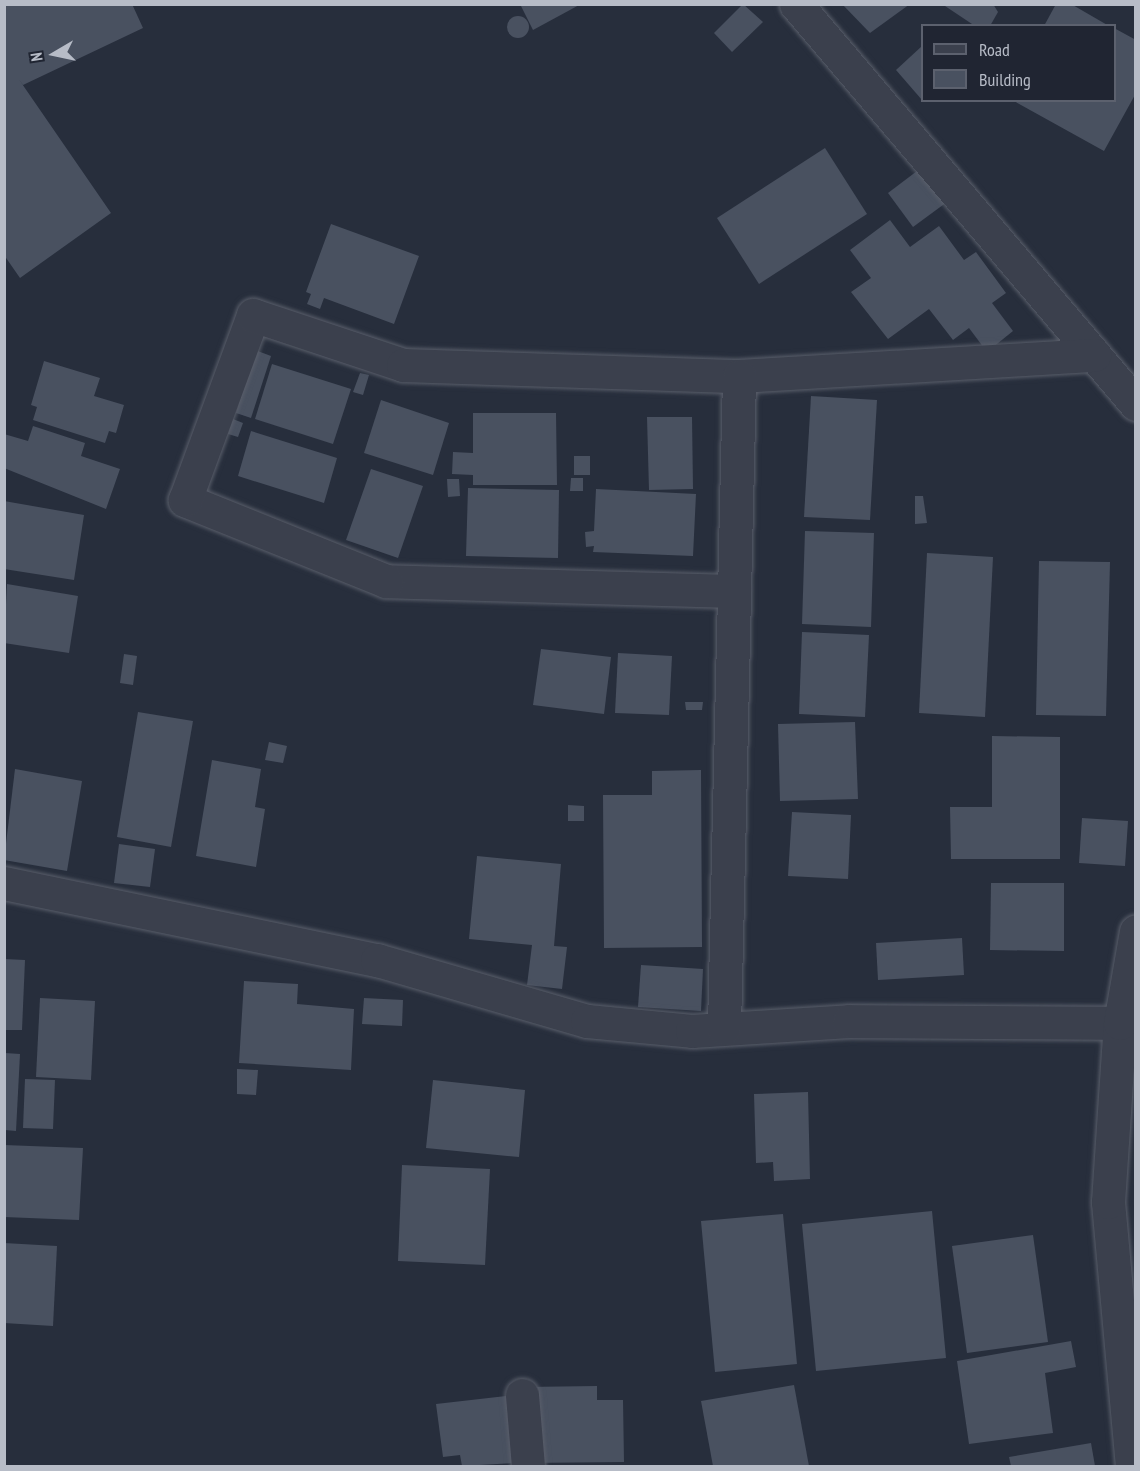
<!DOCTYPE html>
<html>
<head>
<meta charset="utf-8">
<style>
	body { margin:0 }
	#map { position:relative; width:1140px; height:1471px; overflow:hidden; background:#272e3c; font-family:"PT Sans Narrow",sans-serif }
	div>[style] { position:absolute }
	.building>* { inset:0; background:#495160 }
	.round { border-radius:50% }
	.roads { filter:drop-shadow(0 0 2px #595e6a) drop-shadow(0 0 2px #595e6a) }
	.street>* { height:33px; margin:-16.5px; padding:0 16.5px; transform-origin:16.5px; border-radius:16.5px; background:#3b404d }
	span { translate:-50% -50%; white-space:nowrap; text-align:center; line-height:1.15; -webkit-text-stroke:6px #202532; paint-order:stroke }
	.frame { position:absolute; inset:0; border:6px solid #b7bcc7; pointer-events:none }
	.legend { position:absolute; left:921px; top:24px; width:195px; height:78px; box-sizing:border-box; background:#202532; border:2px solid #5c616e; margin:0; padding:8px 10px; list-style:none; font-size:18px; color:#b7bcc7 }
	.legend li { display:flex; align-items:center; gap:12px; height:30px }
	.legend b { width:30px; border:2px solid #5c616e }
	.north { position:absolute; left:24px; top:24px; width:60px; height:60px; -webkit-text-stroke:4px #202532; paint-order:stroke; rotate:261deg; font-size:16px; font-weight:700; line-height:24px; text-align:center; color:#b7bcc7 }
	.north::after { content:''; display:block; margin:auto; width:21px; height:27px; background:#b7bcc7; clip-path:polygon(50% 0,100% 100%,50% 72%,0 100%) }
</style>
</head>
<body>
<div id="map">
	<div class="building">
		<i style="clip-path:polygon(4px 4px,132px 4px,143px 28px,23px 85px,18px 78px,111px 213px,20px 278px,4px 255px)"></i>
		<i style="clip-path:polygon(520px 4px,581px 4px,533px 30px)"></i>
		<i style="clip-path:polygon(743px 4px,763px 22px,732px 52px,714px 33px)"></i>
		<i style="clip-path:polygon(842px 4px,910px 4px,870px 33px)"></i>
		<i style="clip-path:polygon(942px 4px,993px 4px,998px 12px,990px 26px,975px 26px)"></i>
		<i style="clip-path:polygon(1056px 4px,1071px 4px,1109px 26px,1044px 26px)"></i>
		<i class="round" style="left:507px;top:16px;width:22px;height:22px"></i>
		<i style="clip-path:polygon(1114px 28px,1136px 40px,1136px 93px,1104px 151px,1012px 100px,1114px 100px)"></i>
		<i style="clip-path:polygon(922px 46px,922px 100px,896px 70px)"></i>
		<i style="clip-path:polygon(825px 148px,867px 214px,759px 284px,717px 218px)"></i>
		<i style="clip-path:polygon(921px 168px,947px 202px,913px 227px,888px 193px)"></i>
		<i style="clip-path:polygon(890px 220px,910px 247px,939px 226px,964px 260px,976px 252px,1006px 293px,992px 303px,1013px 331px,987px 352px,969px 328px,953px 340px,929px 309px,888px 339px,851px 292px,871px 278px,850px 250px)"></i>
		<i style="clip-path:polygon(331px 224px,419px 256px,394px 324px,324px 298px,320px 309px,307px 304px,311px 294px,306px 292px)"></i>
		<i style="clip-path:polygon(255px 350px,271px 356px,251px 418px,236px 413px)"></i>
		<i style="clip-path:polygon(44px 361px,100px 378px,94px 396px,124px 405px,116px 433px,109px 431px,105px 443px,33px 420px,37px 407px,31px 405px)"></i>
		<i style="clip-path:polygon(272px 364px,351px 389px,333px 444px,255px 419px)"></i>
		<i style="clip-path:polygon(360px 373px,369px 375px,363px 395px,353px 392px)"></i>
		<i style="clip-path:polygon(811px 396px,877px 400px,870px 520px,804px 517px)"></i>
		<i style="clip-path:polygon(381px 400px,449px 423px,433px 475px,364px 453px)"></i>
		<i style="clip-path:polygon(473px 413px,556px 413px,557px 485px,473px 485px,473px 475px,452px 474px,453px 452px,473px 453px)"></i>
		<i style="clip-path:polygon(647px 417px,692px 417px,693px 489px,649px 490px)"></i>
		<i style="clip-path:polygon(233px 419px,243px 423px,238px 437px,228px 434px)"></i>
		<i style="clip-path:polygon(33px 426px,85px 443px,81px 456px,120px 469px,106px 509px,4px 468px,4px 434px,28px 441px)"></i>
		<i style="clip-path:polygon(251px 431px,337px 458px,324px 503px,238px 476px)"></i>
		<i style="clip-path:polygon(574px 456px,590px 456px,590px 475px,574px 475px)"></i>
		<i style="clip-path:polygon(371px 469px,423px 486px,398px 558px,346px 540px)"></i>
		<i style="clip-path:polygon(571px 478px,583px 478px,583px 491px,570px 491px)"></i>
		<i style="clip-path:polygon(447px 479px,459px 479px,460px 496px,448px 497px)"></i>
		<i style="clip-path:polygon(468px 488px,559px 490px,558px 558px,466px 556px)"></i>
		<i style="clip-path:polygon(596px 489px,696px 494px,693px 556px,593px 552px,594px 546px,586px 547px,585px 532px,594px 531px)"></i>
		<i style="clip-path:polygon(915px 496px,923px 496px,927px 523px,915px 524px)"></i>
		<i style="clip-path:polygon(4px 501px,84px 515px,74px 580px,4px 569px)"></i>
		<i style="clip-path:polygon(805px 531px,874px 533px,871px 627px,802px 624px)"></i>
		<i style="clip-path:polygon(927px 553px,993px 557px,985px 717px,919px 713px)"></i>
		<i style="clip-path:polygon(1039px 561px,1110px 562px,1106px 716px,1036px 715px)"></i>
		<i style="clip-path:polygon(7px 584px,78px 596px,69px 653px,4px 643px)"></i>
		<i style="clip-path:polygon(802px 632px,869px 635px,865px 717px,799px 714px)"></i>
		<i style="clip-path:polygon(541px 649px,611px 657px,604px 714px,533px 705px)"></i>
		<i style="clip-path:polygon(618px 653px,672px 656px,669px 715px,615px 713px)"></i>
		<i style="clip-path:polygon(124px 654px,137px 656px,133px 685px,120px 683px)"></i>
		<i style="clip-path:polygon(685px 702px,703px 702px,702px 710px,686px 710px)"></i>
		<i style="clip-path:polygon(138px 712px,193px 721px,171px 847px,117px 837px)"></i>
		<i style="clip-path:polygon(855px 722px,858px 799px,780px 801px,778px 724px)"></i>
		<i style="clip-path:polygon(992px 736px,1060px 737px,1060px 859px,951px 859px,950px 807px,992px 807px)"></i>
		<i style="clip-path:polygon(269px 742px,287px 746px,283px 763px,265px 760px)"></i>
		<i style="clip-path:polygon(212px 760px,261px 769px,255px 807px,265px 809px,256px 867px,196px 856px)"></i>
		<i style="clip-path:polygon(15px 769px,82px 781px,67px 871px,4px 860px)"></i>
		<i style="clip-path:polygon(701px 770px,702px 947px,604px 948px,603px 795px,652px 795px,652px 771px)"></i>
		<i style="clip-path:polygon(568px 805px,584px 806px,584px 821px,568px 821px)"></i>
		<i style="clip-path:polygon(792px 812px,851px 815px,848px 879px,788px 876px)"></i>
		<i style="clip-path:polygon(1082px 818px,1128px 821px,1125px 866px,1079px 863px)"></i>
		<i style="clip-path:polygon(119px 844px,155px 849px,150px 887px,114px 883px)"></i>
		<i style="clip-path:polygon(477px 856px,561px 864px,554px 946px,567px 947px,562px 989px,527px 985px,532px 945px,469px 939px)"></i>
		<i style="clip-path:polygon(991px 883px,1064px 883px,1064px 951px,990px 950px)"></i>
		<i style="clip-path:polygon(962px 938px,964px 975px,878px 980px,876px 943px)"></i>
		<i style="clip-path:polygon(4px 959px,25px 960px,22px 1030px,4px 1030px)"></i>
		<i style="clip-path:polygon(641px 965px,703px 969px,701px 1011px,638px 1007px)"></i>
		<i style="clip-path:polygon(244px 981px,298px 984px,297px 1004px,354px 1009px,351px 1070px,239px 1063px)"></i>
		<i style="clip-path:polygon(40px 998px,95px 1001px,91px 1080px,36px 1077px)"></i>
		<i style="clip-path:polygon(364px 998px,403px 1000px,402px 1026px,362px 1024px)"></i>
		<i style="clip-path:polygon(5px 1053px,20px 1054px,16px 1131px,5px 1130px)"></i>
		<i style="clip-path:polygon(237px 1069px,258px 1070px,256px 1095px,237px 1094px)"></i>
		<i style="clip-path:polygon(25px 1079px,55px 1080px,53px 1129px,23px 1128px)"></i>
		<i style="clip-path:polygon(433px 1080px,525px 1090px,519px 1157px,426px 1148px)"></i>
		<i style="clip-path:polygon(808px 1092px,810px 1179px,774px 1181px,773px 1162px,756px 1163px,754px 1094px)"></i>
		<i style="clip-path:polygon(4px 1145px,83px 1148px,79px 1220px,4px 1217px)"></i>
		<i style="clip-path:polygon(402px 1165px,490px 1169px,485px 1265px,398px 1261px)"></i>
		<i style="clip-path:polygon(932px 1211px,946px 1358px,816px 1371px,802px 1224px)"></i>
		<i style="clip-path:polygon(783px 1214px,797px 1364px,715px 1372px,701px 1221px)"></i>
		<i style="clip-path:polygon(1033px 1235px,1048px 1342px,967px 1353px,952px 1246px)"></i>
		<i style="clip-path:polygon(4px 1243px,57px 1246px,53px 1326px,4px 1323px)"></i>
		<i style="clip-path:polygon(1071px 1341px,1076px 1367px,1045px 1373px,1053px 1433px,969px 1444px,957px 1361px)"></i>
		<i style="clip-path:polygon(794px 1385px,809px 1466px,713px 1466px,701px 1401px)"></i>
		<i style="clip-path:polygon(597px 1386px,597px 1400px,623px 1400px,624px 1462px,525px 1463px,524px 1387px)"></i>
		<i style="clip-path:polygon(506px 1396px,514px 1463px,462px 1466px,460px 1455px,443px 1457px,436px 1404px)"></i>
		<i style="clip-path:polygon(1091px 1443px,1095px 1466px,1011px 1466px,1009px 1457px)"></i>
	</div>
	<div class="roads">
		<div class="street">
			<i style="left:796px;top:4px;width:525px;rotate:49.64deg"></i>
			<i style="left:734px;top:591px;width:348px;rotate:-178.4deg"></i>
			<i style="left:386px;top:581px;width:217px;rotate:-158.1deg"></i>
			<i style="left:185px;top:500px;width:197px;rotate:-69.8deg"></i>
			<i style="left:253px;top:315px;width:158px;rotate:18.4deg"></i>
			<i style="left:403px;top:365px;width:336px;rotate:1.9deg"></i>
			<i style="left:739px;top:376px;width:356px;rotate:-3.4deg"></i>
			<i style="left:4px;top:883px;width:381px;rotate:11.7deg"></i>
			<i style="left:377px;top:960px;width:219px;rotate:16.2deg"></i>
			<i style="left:587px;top:1021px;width:105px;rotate:5.4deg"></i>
			<i style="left:692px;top:1031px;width:157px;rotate:-3.6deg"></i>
			<i style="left:849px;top:1021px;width:271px;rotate:0.4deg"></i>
			<i style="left:724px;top:1028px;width:652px;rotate:-88.68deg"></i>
			<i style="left:522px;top:1395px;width:71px;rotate:85.2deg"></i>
			<i style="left:1132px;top:1466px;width:265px;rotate:-95.2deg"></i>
			<i style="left:1108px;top:1202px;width:179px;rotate:-86.2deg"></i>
			<i style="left:1120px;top:1023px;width:93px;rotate:-80.1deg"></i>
		</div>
	</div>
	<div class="frame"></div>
	<ul class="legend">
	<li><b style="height:8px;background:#3b404d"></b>Road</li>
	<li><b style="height:16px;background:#495160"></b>Building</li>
	</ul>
	<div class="north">N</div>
</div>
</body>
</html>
